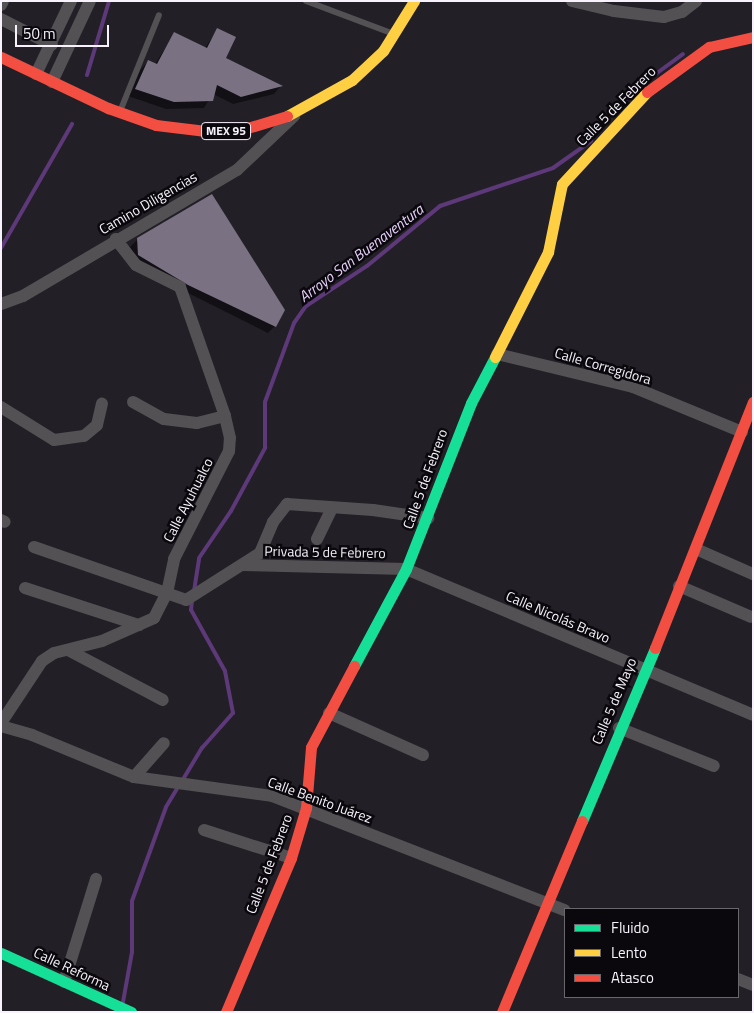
<!DOCTYPE html>
<html>
<head>
<meta charset="utf-8">
<style>
	body { margin:0 }
	#map { position:relative; width:754px; height:1013px; overflow:hidden; background:#231f26; font-family:"Titillium Web",sans-serif }
	div>[style] { position:absolute }
	.shadow>* { inset:0; background:#0007 }
	.stream>* { height:4px; margin:-2px; padding:0 2px; transform-origin:2px; border-radius:2px; background:#5d397a }
	.building>* { inset:0; background:#7a7183 }
	.lane>* { height:6px; margin:-3px; padding:0 3px; transform-origin:3px; border-radius:3px; background:#545155 }
	.street>* { height:12px; margin:-6px; padding:0 6px; transform-origin:6px; border-radius:6px; background:#545155 }
	.fast>* { height:11px; margin:-5.5px; padding:0 5.5px; transform-origin:5.5px; border-radius:5.5px; background:#16e098 }
	.slow>* { height:11px; margin:-5.5px; padding:0 5.5px; transform-origin:5.5px; border-radius:5.5px; background:#ffcf43 }
	.jam>* { height:11px; margin:-5.5px; padding:0 5.5px; transform-origin:5.5px; border-radius:5.5px; background:#f24e42 }
	span { translate:-50% -50%; white-space:nowrap; text-align:center; line-height:1.15; -webkit-text-stroke:5px #0a080d; paint-order:stroke }
	.shield-label span { padding:1px 4px; background:#0a080d; border:1px solid; border-radius:4px; -webkit-text-stroke-width:0 }
	.shield-label { font-size:12px; color:#f7f2fb; font-weight:700 }
	.street-label { font-size:14px; color:#f7f2fb }
	.water-label { font-size:15px; color:#e6d1fa; font-style:italic }
	.frame { position:absolute; inset:0; border:2px solid #f7f2fb; pointer-events:none }
	.legend { position:absolute; left:564px; top:908px; width:175px; height:90px; box-sizing:border-box; background:#0a080d; border:1px solid #69666c; margin:0; padding:6px 9px; list-style:none; font-size:15px; color:#f7f2fb }
	.legend li { display:flex; align-items:center; gap:10px; height:25px }
	.legend b { width:25px; border:1px solid #69666c }
	.scale { position:absolute; left:15px; top:25px; width:94px; height:22px; box-sizing:border-box; border:2px solid #f7f2fb; border-top:0; padding-left:6px; font-size:15px; line-height:18px; white-space:nowrap; color:#f7f2fb; -webkit-text-stroke:4px #0a080d; paint-order:stroke }
</style>
</head>
<body>
<div id="map">
	<div class="shadow">
		<i style="clip-path:polygon(217px 30px,224px 58px,280px 87px,274px 94px,233px 104px,213px 94px,204px 108px,166px 109px,128px 96px,141px 69px,149px 61px,155px 64px,175px 33px,205px 48px)"></i>
		<i style="clip-path:polygon(138px 239px,275px 326px,268px 333px,134px 266px,130px 247px)"></i>
	</div>
	<div class="stream">
		<i style="left:657px;top:73px;width:32px;rotate:-36deg"></i>
		<i style="left:87px;top:75px;width:77px;rotate:-73.4deg"></i>
		<i style="left:1px;top:248px;width:143px;rotate:-60.2deg"></i>
		<i style="left:194px;top:591px;width:33px;rotate:-81deg"></i>
		<i style="left:199px;top:558px;width:57px;rotate:-55.8deg"></i>
		<i style="left:231px;top:511px;width:72px;rotate:-61.6deg"></i>
		<i style="left:265px;top:448px;width:46px;rotate:-90deg"></i>
		<i style="left:265px;top:402px;width:84px;rotate:-69.8deg"></i>
		<i style="left:294px;top:323px;width:21px;rotate:-55deg"></i>
		<i style="left:306px;top:306px;width:73px;rotate:-33.3deg"></i>
		<i style="left:367px;top:266px;width:94px;rotate:-39.4deg"></i>
		<i style="left:440px;top:206px;width:119px;rotate:-18.6deg"></i>
		<i style="left:553px;top:168px;width:47px;rotate:-35.4deg"></i>
		<i style="left:182px;top:781px;width:39px;rotate:-59deg"></i>
		<i style="left:202px;top:748px;width:47px;rotate:-48.5deg"></i>
		<i style="left:233px;top:713px;width:43px;rotate:-100.8deg"></i>
		<i style="left:225px;top:671px;width:70px;rotate:-119.1deg"></i>
		<i style="left:191px;top:610px;width:10px;rotate:-84deg"></i>
		<i style="left:123px;top:1002px;width:51px;rotate:-79.8deg"></i>
		<i style="left:132px;top:952px;width:51px;rotate:-90deg"></i>
		<i style="left:132px;top:901px;width:100px;rotate:-70.1deg"></i>
		<i style="left:166px;top:807px;width:23px;rotate:-59deg"></i>
	</div>
	<div class="building">
		<i style="clip-path:polygon(217px 28px,236px 37px,226px 58px,283px 86px,241px 97px,217px 85px,213px 101px,174px 102px,135px 89px,148px 60px,157px 64px,174px 32px,207px 48px)"></i>
		<i style="clip-path:polygon(212px 194px,285px 310px,276px 327px,188px 285px,138px 255px,137px 238px)"></i>
	</div>
	<div class="lane">
		<i style="left:306px;top:1px;width:91px;rotate:20.6deg"></i>
		<i style="left:121px;top:109px;width:101px;rotate:-68deg"></i>
	</div>
	<div class="street">
		<i style="left:572px;top:1px;width:43px;rotate:13.4deg"></i>
		<i style="left:614px;top:11px;width:50px;rotate:6.8deg"></i>
		<i style="left:664px;top:17px;width:19px;rotate:-16deg"></i>
		<i style="left:682px;top:12px;width:18px;rotate:-38deg"></i>
		<i style="left:1px;top:5px;width:4px;rotate:-63deg"></i>
		<i style="left:1px;top:19px;width:57px;rotate:27deg"></i>
		<i style="left:36px;top:74px;width:81px;rotate:-64.4deg"></i>
		<i style="left:52px;top:82px;width:89px;rotate:-64.9deg"></i>
		<i style="left:1px;top:304px;width:23px;rotate:-20deg"></i>
		<i style="left:23px;top:296px;width:248px;rotate:-30.5deg"></i>
		<i style="left:237px;top:170px;width:79px;rotate:-43.5deg"></i>
		<i style="left:497px;top:354px;width:140px;rotate:13.6deg"></i>
		<i style="left:633px;top:387px;width:118px;rotate:22.4deg"></i>
		<i style="left:133px;top:402px;width:35px;rotate:29deg"></i>
		<i style="left:164px;top:419px;width:33px;rotate:7deg"></i>
		<i style="left:197px;top:423px;width:29px;rotate:-14deg"></i>
		<i style="left:1px;top:407px;width:62px;rotate:31.9deg"></i>
		<i style="left:54px;top:440px;width:30px;rotate:-8deg"></i>
		<i style="left:84px;top:436px;width:17px;rotate:-40deg"></i>
		<i style="left:97px;top:425px;width:22px;rotate:-77deg"></i>
		<i style="left:1px;top:520px;width:4px;rotate:27deg"></i>
		<i style="left:317px;top:539px;width:34px;rotate:-64deg"></i>
		<i style="left:34px;top:547px;width:161px;rotate:19.2deg"></i>
		<i style="left:186px;top:600px;width:88px;rotate:-32.4deg"></i>
		<i style="left:260px;top:553px;width:34px;rotate:-67deg"></i>
		<i style="left:273px;top:522px;width:23px;rotate:-52deg"></i>
		<i style="left:287px;top:504px;width:86px;rotate:4deg"></i>
		<i style="left:373px;top:510px;width:56px;rotate:8.3deg"></i>
		<i style="left:696px;top:549px;width:62px;rotate:23.7deg"></i>
		<i style="left:242px;top:565px;width:164px;rotate:1.4deg"></i>
		<i style="left:406px;top:569px;width:376px;rotate:22.8deg"></i>
		<i style="left:679px;top:586px;width:78px;rotate:23.3deg"></i>
		<i style="left:25px;top:588px;width:120px;rotate:18deg"></i>
		<i style="left:68px;top:650px;width:107px;rotate:27.8deg"></i>
		<i style="left:329px;top:713px;width:103px;rotate:24.1deg"></i>
		<i style="left:1px;top:723px;width:74px;rotate:-56.5deg"></i>
		<i style="left:42px;top:661px;width:14px;rotate:-34deg"></i>
		<i style="left:54px;top:653px;width:49px;rotate:-14deg"></i>
		<i style="left:102px;top:641px;width:57px;rotate:-23.9deg"></i>
		<i style="left:154px;top:618px;width:28px;rotate:-63deg"></i>
		<i style="left:167px;top:593px;width:35px;rotate:-78deg"></i>
		<i style="left:174px;top:559px;width:121px;rotate:-63deg"></i>
		<i style="left:229px;top:451px;width:13px;rotate:-86deg"></i>
		<i style="left:230px;top:438px;width:23px;rotate:-103deg"></i>
		<i style="left:225px;top:416px;width:137px;rotate:-109.2deg"></i>
		<i style="left:180px;top:287px;width:49px;rotate:-153.4deg"></i>
		<i style="left:136px;top:265px;width:33px;rotate:-128deg"></i>
		<i style="left:1px;top:726px;width:32px;rotate:16deg"></i>
		<i style="left:32px;top:735px;width:110px;rotate:22.4deg"></i>
		<i style="left:134px;top:777px;width:139px;rotate:7.8deg"></i>
		<i style="left:272px;top:796px;width:314px;rotate:21.3deg"></i>
		<i style="left:619px;top:728px;width:102px;rotate:21.8deg"></i>
		<i style="left:134px;top:777px;width:45px;rotate:-48.6deg"></i>
		<i style="left:204px;top:830px;width:91px;rotate:17.8deg"></i>
		<i style="left:738px;top:979px;width:16px;rotate:22deg"></i>
		<i style="left:64px;top:982px;width:108px;rotate:-72.7deg"></i>
	</div>
	<div class="fast">
		<i style="left:354px;top:666px;width:110px;rotate:-61.8deg"></i>
		<i style="left:406px;top:569px;width:178px;rotate:-68.6deg"></i>
		<i style="left:471px;top:403px;width:52px;rotate:-62.4deg"></i>
		<i style="left:582px;top:821px;width:188px;rotate:-67.1deg"></i>
		<i style="left:1px;top:953px;width:143px;rotate:24.4deg"></i>
	</div>
	<div class="slow">
		<i style="left:287px;top:116px;width:74px;rotate:-29deg"></i>
		<i style="left:352px;top:80px;width:42px;rotate:-43.1deg"></i>
		<i style="left:383px;top:51px;width:59px;rotate:-58.2deg"></i>
		<i style="left:495px;top:357px;width:118px;rotate:-63.2deg"></i>
		<i style="left:548px;top:252px;width:69px;rotate:-78.4deg"></i>
		<i style="left:562px;top:184px;width:125px;rotate:-47.3deg"></i>
	</div>
	<div class="jam">
		<i style="left:1px;top:57px;width:119px;rotate:25.5deg"></i>
		<i style="left:108px;top:108px;width:51px;rotate:19.5deg"></i>
		<i style="left:156px;top:125px;width:50px;rotate:6.8deg"></i>
		<i style="left:206px;top:131px;width:38px;rotate:-3deg"></i>
		<i style="left:244px;top:129px;width:45px;rotate:-16.8deg"></i>
		<i style="left:647px;top:92px;width:77px;rotate:-36deg"></i>
		<i style="left:709px;top:47px;width:45px;rotate:-12.8deg"></i>
		<i style="left:655px;top:648px;width:265px;rotate:-68.3deg"></i>
		<i style="left:226px;top:1012px;width:167px;rotate:-67.1deg"></i>
		<i style="left:291px;top:858px;width:52px;rotate:-73.3deg"></i>
		<i style="left:306px;top:808px;width:61px;rotate:-85.3deg"></i>
		<i style="left:311px;top:747px;width:92px;rotate:-62deg"></i>
		<i style="left:502px;top:1012px;width:207px;rotate:-67.3deg"></i>
	</div>
	<div class="shield-label">
		<span style="left:226px;top:131px">MEX 95</span>
	</div>
	<div class="street-label">
		<span style="left:616px;top:106px;rotate:-45deg">Calle 5 de Febrero</span>
		<span style="left:148px;top:203px;rotate:-30deg">Camino Diligencias</span>
		<span style="left:603px;top:366px;rotate:16deg">Calle Corregidora</span>
		<span style="left:425px;top:479px;rotate:-70deg">Calle 5 de Febrero</span>
		<span style="left:188px;top:500px;rotate:-63deg">Calle Ayuhualco</span>
		<span style="left:325px;top:552px;rotate:1deg">Privada 5 de Febrero</span>
		<span style="left:558px;top:617px;rotate:23deg">Calle Nicolás Bravo</span>
		<span style="left:614px;top:701px;rotate:-67deg">Calle 5 de Mayo</span>
		<span style="left:320px;top:800px;rotate:20deg">Calle Benito Juárez</span>
		<span style="left:269px;top:864px;rotate:-69deg">Calle 5 de Febrero</span>
		<span style="left:72px;top:969px;rotate:25deg">Calle Reforma</span>
	</div>
	<div class="water-label">
		<span style="left:361px;top:253px;rotate:-37deg">Arroyo San Buenaventura</span>
	</div>
	<div class="frame"></div>
	<ul class="legend">
	<li><b style="height:6px;background:#16e098"></b>Fluido</li>
	<li><b style="height:6px;background:#ffcf43"></b>Lento</li>
	<li><b style="height:6px;background:#f24e42"></b>Atasco</li>
	</ul>
	<div class="scale">50 m</div>
</div>
</body>
</html>
